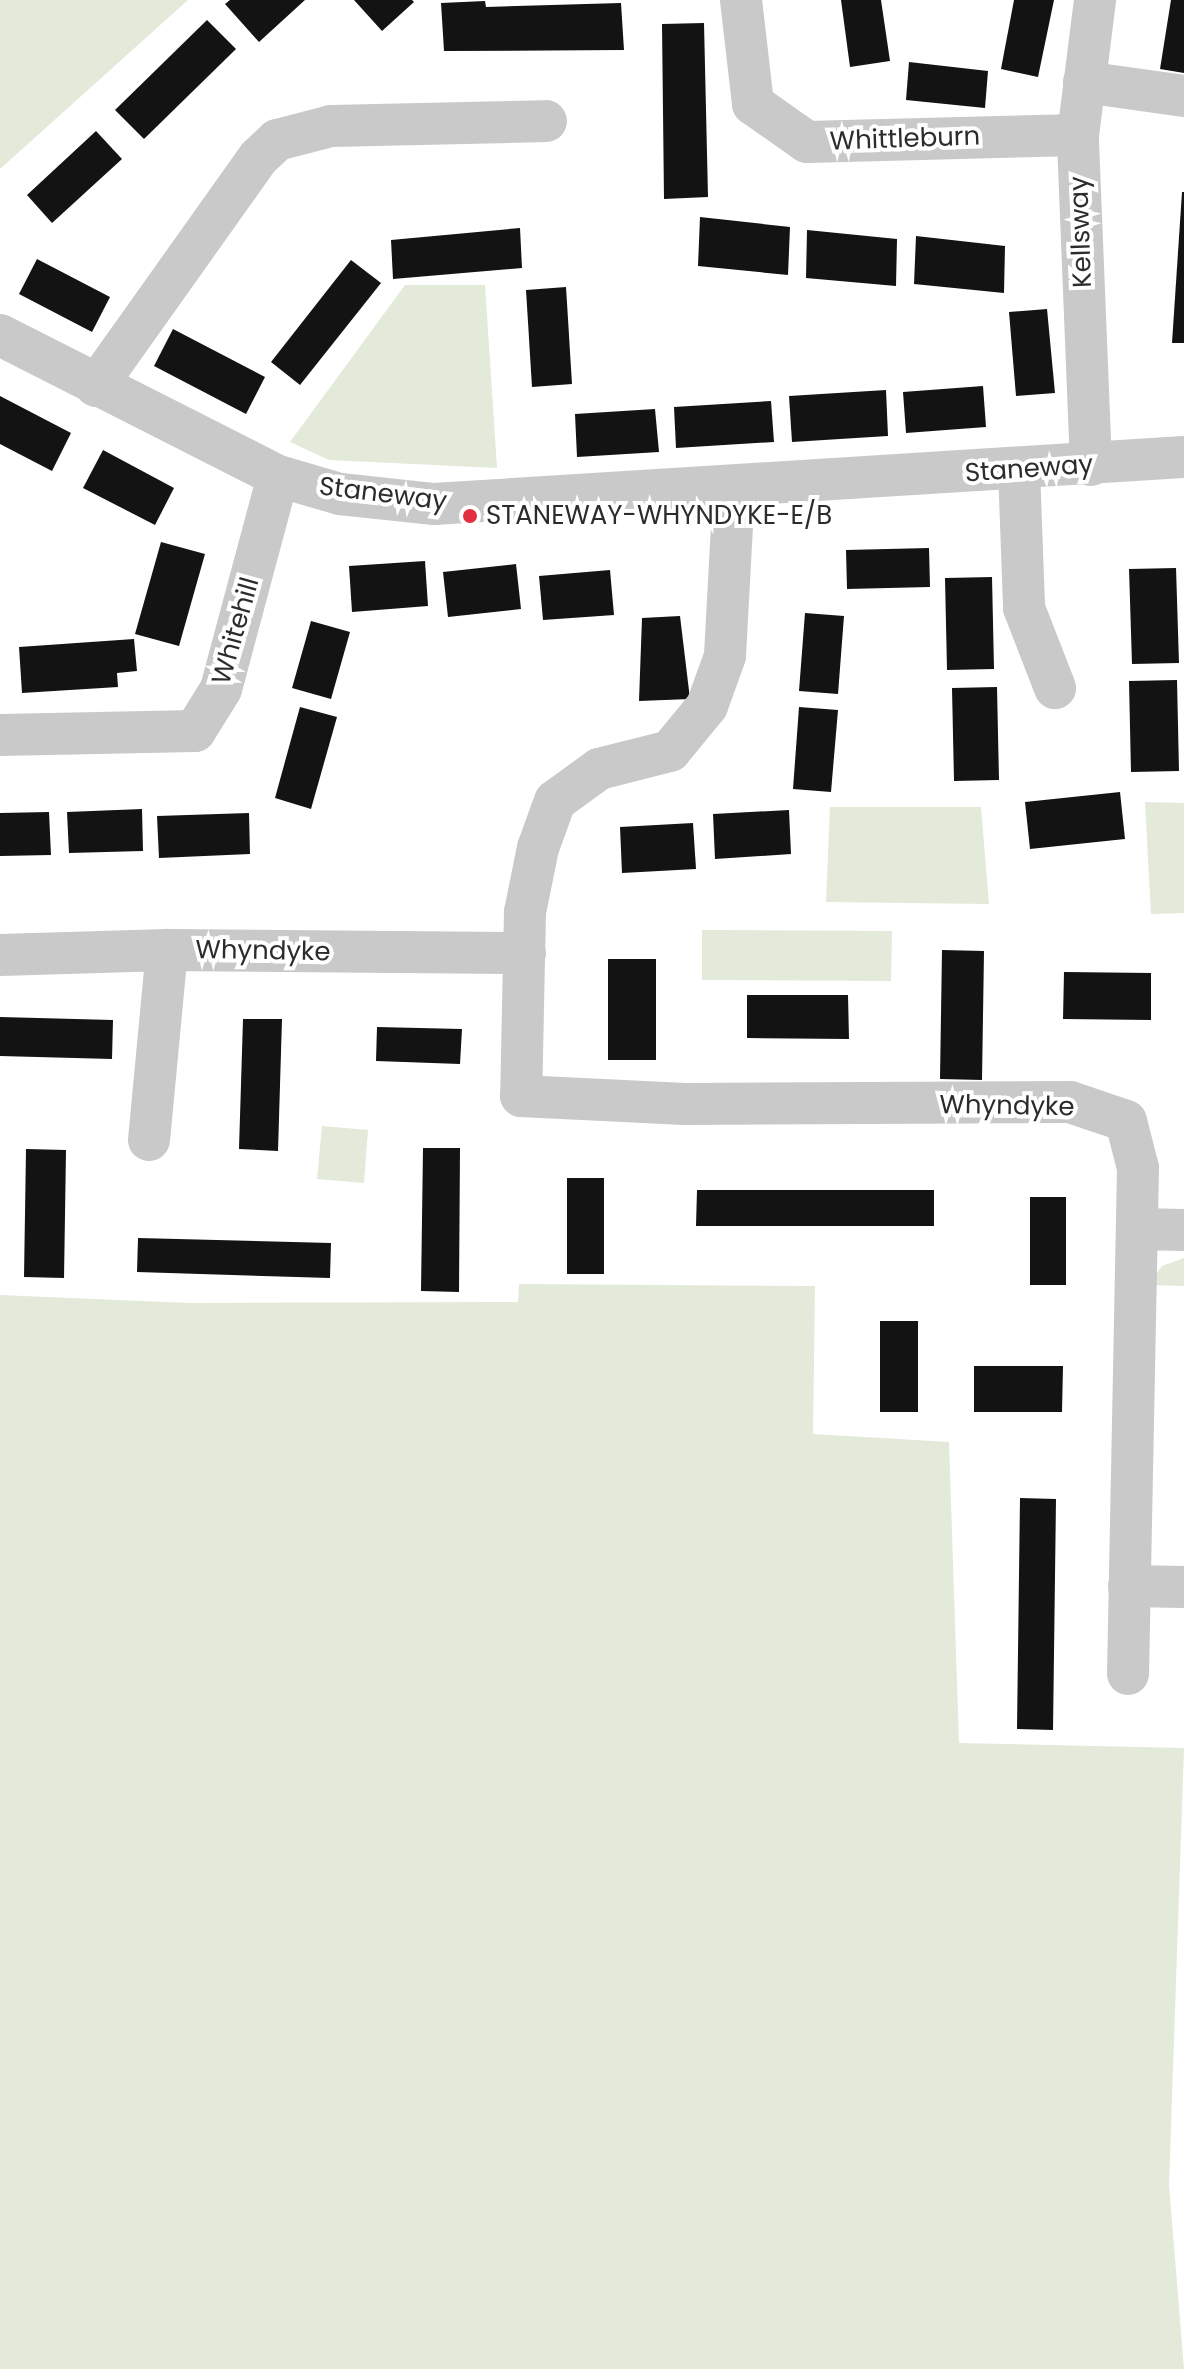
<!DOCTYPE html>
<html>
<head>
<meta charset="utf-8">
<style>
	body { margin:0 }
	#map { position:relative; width:1184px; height:2369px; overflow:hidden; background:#fff; font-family:Poppins,sans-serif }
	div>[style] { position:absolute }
	.green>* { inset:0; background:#e3ead9 }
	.building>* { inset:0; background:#131313 }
	.minor>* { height:42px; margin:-21px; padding:0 21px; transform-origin:21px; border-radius:21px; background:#c9c9c9 }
	.dots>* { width:22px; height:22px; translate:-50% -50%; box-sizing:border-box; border:4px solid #fff; border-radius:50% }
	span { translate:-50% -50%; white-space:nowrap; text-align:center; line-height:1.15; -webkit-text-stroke:8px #fff; paint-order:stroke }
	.street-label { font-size:26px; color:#2c2c2c }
	.poi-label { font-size:26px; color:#2c2c2c }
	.left { translate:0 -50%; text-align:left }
</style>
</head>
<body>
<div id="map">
	<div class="green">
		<i style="clip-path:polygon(0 0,188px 0,0 169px)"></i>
		<i style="clip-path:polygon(405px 285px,485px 285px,497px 468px,329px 460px,290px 442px)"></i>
		<i style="clip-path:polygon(1145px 802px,1184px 803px,1184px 913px,1151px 914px)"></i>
		<i style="clip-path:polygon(830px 807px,981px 807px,989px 904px,826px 902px)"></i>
		<i style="clip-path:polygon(702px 930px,892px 931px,891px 981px,702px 980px)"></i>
		<i style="clip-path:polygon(322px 1126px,368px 1130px,364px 1183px,317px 1179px)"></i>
		<i style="clip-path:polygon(1184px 1258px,1184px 1286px,1148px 1285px,1162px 1266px)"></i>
		<i style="clip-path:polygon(519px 1284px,815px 1286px,813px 1434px,949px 1442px,959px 1743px,1184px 1748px,1169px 2185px,1184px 2369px,0 2369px,0 1295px,189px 1303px,518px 1302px)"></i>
	</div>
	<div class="building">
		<i style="clip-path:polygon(230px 0,305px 0,259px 42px,225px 4px)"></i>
		<i style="clip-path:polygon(354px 0,412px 0,414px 2px,382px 31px)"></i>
		<i style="clip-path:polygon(841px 0,881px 0,890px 61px,850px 67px)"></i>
		<i style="clip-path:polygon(1014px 0,1054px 0,1038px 77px,1001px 69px)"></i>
		<i style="clip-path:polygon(1171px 0,1184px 0,1184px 73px,1160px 69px)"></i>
		<i style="clip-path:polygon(485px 1px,486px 7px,621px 3px,624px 50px,444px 51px,441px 3px)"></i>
		<i style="clip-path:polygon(207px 20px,236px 49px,144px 139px,115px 110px)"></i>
		<i style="clip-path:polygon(704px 23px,708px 197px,664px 199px,662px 24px)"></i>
		<i style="clip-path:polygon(909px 62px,988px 71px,985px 108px,906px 100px)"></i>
		<i style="clip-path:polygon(96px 131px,122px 159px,52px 223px,27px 195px)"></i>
		<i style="clip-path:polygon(1182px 192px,1184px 192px,1184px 343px,1172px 343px)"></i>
		<i style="clip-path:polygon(700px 217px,790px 227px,788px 275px,698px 266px)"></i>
		<i style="clip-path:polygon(520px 228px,522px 268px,393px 279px,391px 240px)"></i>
		<i style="clip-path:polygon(807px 230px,897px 239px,896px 286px,806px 278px)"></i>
		<i style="clip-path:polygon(916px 236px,1005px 246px,1004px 293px,914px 284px)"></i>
		<i style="clip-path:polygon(37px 259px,110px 297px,92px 332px,19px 294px)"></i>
		<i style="clip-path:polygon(351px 260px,381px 283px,300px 385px,271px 362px)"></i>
		<i style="clip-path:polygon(566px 287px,572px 384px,532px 387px,526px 290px)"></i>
		<i style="clip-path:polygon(1047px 309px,1055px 393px,1016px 396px,1009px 312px)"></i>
		<i style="clip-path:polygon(173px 329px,265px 377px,246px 414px,154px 366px)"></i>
		<i style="clip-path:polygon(983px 386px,986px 427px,906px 433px,903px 392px)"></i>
		<i style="clip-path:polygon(886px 390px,888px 436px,792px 442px,789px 396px)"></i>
		<i style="clip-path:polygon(0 396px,71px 433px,52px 471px,0 444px)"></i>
		<i style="clip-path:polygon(771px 401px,774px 442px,676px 448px,674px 407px)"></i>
		<i style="clip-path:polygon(655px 409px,659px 452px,577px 457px,575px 414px)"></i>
		<i style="clip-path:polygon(103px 450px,174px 488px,155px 525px,83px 488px)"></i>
		<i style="clip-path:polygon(161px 542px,205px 554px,179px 646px,135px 634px)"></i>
		<i style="clip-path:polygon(929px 548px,930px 587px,847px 589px,846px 550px)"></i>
		<i style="clip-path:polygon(425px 561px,428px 606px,352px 612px,349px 566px)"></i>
		<i style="clip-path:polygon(516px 564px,521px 609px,448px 617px,443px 572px)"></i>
		<i style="clip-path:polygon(1176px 568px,1179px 663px,1132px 664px,1129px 569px)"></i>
		<i style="clip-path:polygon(610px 570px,614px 615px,543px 620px,539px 576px)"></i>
		<i style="clip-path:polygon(992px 577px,994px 669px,947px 670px,945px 578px)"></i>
		<i style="clip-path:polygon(805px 613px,844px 616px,838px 694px,799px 691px)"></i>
		<i style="clip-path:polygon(680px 616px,690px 699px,639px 701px,642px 618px)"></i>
		<i style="clip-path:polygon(311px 621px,350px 632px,331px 699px,292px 688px)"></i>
		<i style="clip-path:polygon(134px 639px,137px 671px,117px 673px,118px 687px,22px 693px,19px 647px)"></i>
		<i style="clip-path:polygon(1177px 680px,1179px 771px,1131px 772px,1129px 681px)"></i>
		<i style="clip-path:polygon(997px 687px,999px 780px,954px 781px,952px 688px)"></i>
		<i style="clip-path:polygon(300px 707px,337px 717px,311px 809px,275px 798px)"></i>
		<i style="clip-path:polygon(799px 707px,838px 710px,831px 792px,793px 789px)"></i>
		<i style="clip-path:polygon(1120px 792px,1125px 839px,1030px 849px,1025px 802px)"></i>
		<i style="clip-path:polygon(142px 809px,143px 851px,69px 853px,67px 812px)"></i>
		<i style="clip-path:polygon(789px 810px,791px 854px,715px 859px,713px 814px)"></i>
		<i style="clip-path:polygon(49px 812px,51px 855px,0 856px,0 813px)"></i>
		<i style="clip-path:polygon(249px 813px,250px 854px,159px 858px,157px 816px)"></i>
		<i style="clip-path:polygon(693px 823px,696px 869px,622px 873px,620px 827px)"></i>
		<i style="clip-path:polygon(942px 950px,984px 951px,982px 1080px,940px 1079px)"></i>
		<i style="clip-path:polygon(608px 959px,656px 959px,656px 1060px,608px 1060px)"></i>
		<i style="clip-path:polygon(1064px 972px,1151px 973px,1151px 1020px,1063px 1019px)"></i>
		<i style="clip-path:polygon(747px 995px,848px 995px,849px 1039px,747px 1038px)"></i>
		<i style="clip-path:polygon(0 1017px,113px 1020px,112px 1059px,0 1056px)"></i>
		<i style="clip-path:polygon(243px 1019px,282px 1019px,278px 1151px,239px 1149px)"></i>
		<i style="clip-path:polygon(377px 1027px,462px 1029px,460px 1064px,376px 1061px)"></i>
		<i style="clip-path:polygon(423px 1148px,460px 1148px,459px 1292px,421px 1291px)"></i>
		<i style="clip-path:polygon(26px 1149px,66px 1150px,64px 1278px,24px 1277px)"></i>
		<i style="clip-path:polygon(567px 1178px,604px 1178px,604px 1274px,567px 1274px)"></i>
		<i style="clip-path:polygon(697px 1190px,934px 1190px,934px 1226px,696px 1226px)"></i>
		<i style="clip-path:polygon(1030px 1197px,1066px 1197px,1066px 1285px,1030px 1285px)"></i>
		<i style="clip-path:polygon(138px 1238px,331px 1243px,330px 1278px,137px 1272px)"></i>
		<i style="clip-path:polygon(880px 1321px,918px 1321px,918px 1412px,880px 1412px)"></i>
		<i style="clip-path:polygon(974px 1366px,1063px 1366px,1062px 1412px,974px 1412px)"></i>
		<i style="clip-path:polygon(1020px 1498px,1056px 1499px,1053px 1730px,1017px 1729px)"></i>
	</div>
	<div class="minor">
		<i style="left:741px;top:0;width:105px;rotate:83.4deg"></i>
		<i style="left:753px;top:104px;width:66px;rotate:35.1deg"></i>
		<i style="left:807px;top:142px;width:271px;rotate:-1.5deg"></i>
		<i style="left:1084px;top:82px;width:101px;rotate:8deg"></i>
		<i style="left:0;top:335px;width:312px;rotate:26.9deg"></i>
		<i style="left:278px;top:476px;width:65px;rotate:16.2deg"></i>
		<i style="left:340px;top:494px;width:95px;rotate:6.1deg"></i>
		<i style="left:434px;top:504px;width:751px;rotate:-3.59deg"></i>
		<i style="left:96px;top:386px;width:281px;rotate:-54.6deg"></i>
		<i style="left:259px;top:157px;width:25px;rotate:-43deg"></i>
		<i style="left:277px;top:140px;width:56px;rotate:-14.5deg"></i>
		<i style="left:331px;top:126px;width:215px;rotate:-1.3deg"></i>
		<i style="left:1091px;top:465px;width:330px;rotate:-92.3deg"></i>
		<i style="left:1078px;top:135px;width:136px;rotate:-82.8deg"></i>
		<i style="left:1019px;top:469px;width:139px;rotate:87.9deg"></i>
		<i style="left:1024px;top:608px;width:86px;rotate:68.8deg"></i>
		<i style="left:734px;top:489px;width:167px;rotate:93.1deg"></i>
		<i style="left:725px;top:656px;width:53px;rotate:109.8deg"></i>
		<i style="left:707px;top:706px;width:58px;rotate:129.4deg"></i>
		<i style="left:670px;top:751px;width:73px;rotate:165.8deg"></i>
		<i style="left:599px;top:769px;width:54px;rotate:144deg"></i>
		<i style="left:555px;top:801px;width:50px;rotate:109.9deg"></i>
		<i style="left:538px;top:848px;width:65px;rotate:101.5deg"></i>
		<i style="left:525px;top:912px;width:184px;rotate:91.2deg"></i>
		<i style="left:521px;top:1096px;width:164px;rotate:2.8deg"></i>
		<i style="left:685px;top:1104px;width:385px;rotate:-0.3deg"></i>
		<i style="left:1070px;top:1102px;width:59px;rotate:18.7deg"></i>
		<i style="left:1126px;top:1121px;width:49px;rotate:75.7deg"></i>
		<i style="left:1138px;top:1168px;width:506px;rotate:91.13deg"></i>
		<i style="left:0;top:735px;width:195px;rotate:-1.2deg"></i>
		<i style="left:195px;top:731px;width:49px;rotate:-58.2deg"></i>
		<i style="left:221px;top:689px;width:220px;rotate:-75deg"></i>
		<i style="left:0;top:955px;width:167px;rotate:-1.7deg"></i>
		<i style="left:167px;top:950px;width:358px;rotate:0.5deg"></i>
		<i style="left:149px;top:1140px;width:191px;rotate:-84.6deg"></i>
		<i style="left:1137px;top:1229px;width:47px;rotate:1.2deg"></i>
		<i style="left:1129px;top:1586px;width:55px;rotate:1deg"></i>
	</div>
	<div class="dots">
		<i style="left:470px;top:516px;background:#e32e40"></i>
	</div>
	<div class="street-label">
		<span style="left:905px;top:139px;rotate:-2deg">Whittleburn</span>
		<span style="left:1081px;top:232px;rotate:-92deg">Kellsway</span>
		<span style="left:1029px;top:469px;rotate:-4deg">Staneway</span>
		<span style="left:383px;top:494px;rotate:7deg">Staneway</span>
		<span style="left:236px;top:631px;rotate:-74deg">Whitehill</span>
		<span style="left:263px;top:951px;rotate:1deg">Whyndyke</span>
		<span style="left:1007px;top:1106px;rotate:1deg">Whyndyke</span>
	</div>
	<div class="poi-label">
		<span class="left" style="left:486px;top:516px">STANEWAY-WHYNDYKE-E/B</span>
	</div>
</div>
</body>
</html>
